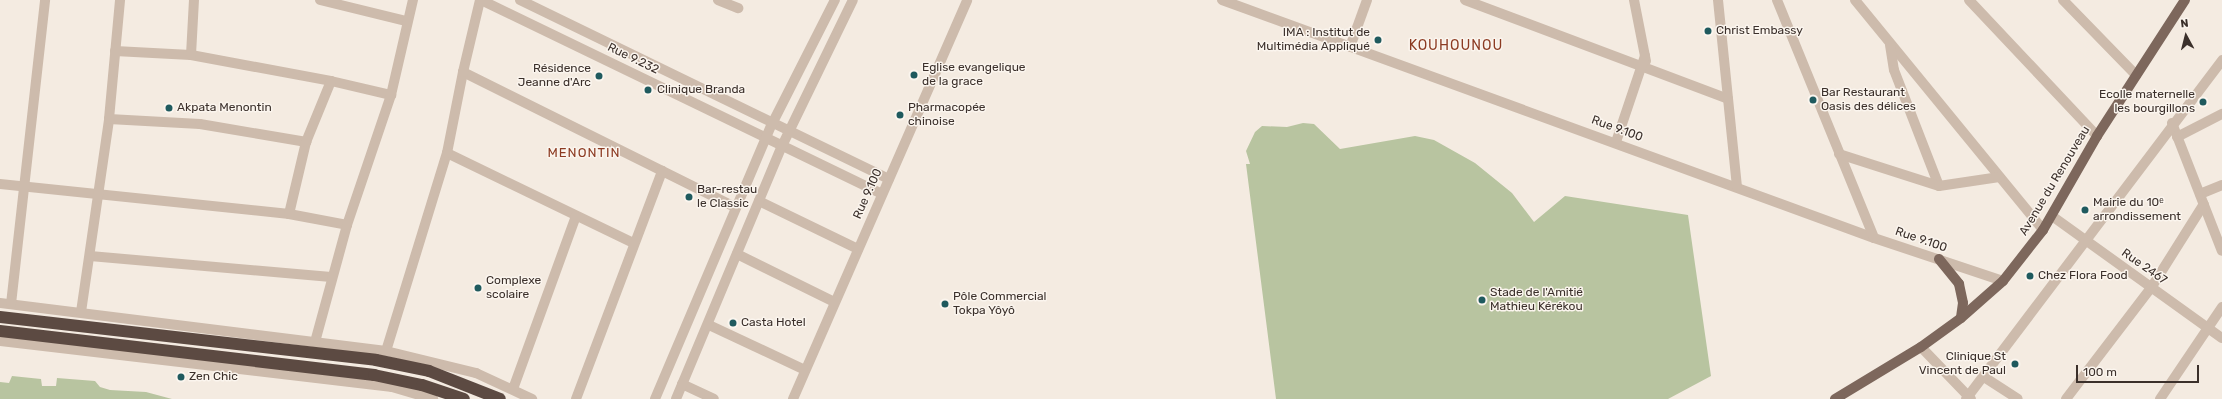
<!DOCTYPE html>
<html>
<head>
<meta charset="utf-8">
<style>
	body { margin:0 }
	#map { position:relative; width:2222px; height:399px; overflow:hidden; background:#f4ebe1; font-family:Rubik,sans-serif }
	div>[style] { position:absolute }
	.green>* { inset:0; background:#b8c4a0 }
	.minor>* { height:10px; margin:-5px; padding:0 5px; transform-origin:5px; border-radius:5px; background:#cdbbac }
	.major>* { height:10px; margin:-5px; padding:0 5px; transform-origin:5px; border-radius:5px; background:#7d675c }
	.highway>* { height:12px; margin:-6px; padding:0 6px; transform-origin:6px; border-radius:6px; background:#5c4a42 }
	.dots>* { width:11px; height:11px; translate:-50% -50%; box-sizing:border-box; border:2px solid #fbf5ee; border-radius:50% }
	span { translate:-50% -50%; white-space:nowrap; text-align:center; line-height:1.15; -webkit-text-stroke:3px #fbf5ee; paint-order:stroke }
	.poi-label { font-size:12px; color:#3b302b }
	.left { translate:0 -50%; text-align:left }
	.right { translate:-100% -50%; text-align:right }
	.street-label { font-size:12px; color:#3b302b }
	.neighbourhood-label { font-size:13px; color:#8c3b22; letter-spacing:1px }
	.quarter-label { font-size:14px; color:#8c3b22; letter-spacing:1px }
	.north { position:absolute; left:2166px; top:16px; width:40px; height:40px; -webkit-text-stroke:3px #fbf5ee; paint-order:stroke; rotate:353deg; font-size:11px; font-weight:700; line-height:16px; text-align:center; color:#3b302b }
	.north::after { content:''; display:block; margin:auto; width:14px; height:18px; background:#3b302b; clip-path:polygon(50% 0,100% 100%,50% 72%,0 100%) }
	.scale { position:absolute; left:2076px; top:365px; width:123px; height:18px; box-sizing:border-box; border:2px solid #3b302b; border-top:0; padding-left:5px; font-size:12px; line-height:14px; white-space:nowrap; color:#3b302b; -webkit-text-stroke:3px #fbf5ee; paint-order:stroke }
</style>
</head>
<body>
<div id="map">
	<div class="green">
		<i style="clip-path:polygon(1303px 123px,1314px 124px,1340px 149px,1415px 136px,1434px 140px,1475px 163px,1512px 193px,1534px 222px,1565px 196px,1688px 215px,1711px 376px,1668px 399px,1276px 399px,1246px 164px,1250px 164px,1246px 151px,1255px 132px,1262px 126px,1287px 127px)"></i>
		<i style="clip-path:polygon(12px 376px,41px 379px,42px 386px,56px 386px,57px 378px,95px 381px,100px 387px,110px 390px,146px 392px,172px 399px,0 399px,0 382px,9px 383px)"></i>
	</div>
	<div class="minor">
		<i style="left:320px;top:0;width:89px;rotate:13.7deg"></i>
		<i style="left:481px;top:0;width:445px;rotate:25.8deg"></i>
		<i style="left:520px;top:0;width:410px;rotate:25.9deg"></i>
		<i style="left:718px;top:0;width:22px;rotate:22deg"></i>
		<i style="left:1222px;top:0;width:694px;rotate:20.05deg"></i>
		<i style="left:1874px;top:238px;width:136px;rotate:18.4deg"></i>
		<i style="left:1465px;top:0;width:281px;rotate:20.6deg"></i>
		<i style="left:1634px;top:0;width:62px;rotate:78.9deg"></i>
		<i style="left:1718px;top:0;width:188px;rotate:84.2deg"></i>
		<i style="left:1777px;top:0;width:257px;rotate:67.8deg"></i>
		<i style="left:1855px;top:0;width:297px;rotate:50.7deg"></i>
		<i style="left:1969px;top:0;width:187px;rotate:46.7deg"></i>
		<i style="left:2063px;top:0;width:105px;rotate:45.8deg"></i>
		<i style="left:1890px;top:45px;width:25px;rotate:81deg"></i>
		<i style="left:1894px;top:70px;width:124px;rotate:68.8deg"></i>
		<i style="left:1350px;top:47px;width:50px;rotate:-70.1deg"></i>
		<i style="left:115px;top:51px;width:76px;rotate:3deg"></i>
		<i style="left:191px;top:55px;width:142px;rotate:10.5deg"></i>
		<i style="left:331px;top:81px;width:62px;rotate:13.1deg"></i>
		<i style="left:191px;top:55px;width:55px;rotate:-86.9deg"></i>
		<i style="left:463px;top:72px;width:304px;rotate:26.4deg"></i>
		<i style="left:109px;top:119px;width:91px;rotate:3.1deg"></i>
		<i style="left:200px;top:124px;width:108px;rotate:9.6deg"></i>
		<i style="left:2172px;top:123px;width:137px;rotate:68.7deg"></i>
		<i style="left:2177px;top:137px;width:51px;rotate:-27.1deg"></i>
		<i style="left:1616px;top:142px;width:91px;rotate:-71.4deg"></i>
		<i style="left:447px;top:153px;width:207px;rotate:25.8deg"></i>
		<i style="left:1839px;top:154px;width:105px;rotate:17.7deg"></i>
		<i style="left:1939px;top:186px;width:61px;rotate:-8.5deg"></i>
		<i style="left:0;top:184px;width:291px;rotate:5.9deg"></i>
		<i style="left:289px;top:214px;width:59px;rotate:10.7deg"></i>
		<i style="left:2200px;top:194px;width:24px;rotate:-22deg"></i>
		<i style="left:759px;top:201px;width:110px;rotate:25.9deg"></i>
		<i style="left:289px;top:214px;width:74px;rotate:-76.7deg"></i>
		<i style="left:306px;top:142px;width:66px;rotate:-67.7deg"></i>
		<i style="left:2052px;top:216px;width:209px;rotate:35.7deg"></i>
		<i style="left:737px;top:254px;width:108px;rotate:26.3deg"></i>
		<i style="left:90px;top:256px;width:242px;rotate:5deg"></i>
		<i style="left:0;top:303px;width:389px;rotate:7.1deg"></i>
		<i style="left:386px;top:351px;width:93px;rotate:13.7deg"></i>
		<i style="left:476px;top:373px;width:62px;rotate:24.9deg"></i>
		<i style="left:11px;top:304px;width:306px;rotate:-83.6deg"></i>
		<i style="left:81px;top:312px;width:195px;rotate:-81.7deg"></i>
		<i style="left:109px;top:119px;width:120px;rotate:-84.7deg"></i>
		<i style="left:709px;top:325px;width:106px;rotate:25.1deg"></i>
		<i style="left:0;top:341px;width:395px;rotate:6.7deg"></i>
		<i style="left:392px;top:387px;width:43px;rotate:16.3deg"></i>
		<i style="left:315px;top:342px;width:121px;rotate:-74.7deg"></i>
		<i style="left:347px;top:225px;width:137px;rotate:-71.3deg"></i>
		<i style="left:391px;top:95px;width:98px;rotate:-77deg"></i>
		<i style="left:1921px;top:347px;width:72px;rotate:46.1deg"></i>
		<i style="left:386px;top:351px;width:207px;rotate:-72.9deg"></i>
		<i style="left:447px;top:153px;width:83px;rotate:-78.8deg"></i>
		<i style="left:463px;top:72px;width:74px;rotate:-76.7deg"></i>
		<i style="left:1984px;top:377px;width:40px;rotate:32.9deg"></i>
		<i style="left:682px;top:384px;width:35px;rotate:25deg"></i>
		<i style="left:513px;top:389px;width:184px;rotate:-70deg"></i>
		<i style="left:576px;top:399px;width:244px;rotate:-69.3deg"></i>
		<i style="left:655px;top:399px;width:299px;rotate:-67deg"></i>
		<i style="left:772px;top:124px;width:139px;rotate:-63.1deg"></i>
		<i style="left:676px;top:399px;width:274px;rotate:-67.3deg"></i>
		<i style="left:782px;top:146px;width:162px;rotate:-64.1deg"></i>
		<i style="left:793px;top:399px;width:435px;rotate:-66.4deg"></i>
		<i style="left:1966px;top:399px;width:425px;rotate:-52.9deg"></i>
		<i style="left:2066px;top:399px;width:140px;rotate:-52.6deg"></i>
		<i style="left:2151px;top:288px;width:99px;rotate:-57.8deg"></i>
		<i style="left:2160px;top:399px;width:111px;rotate:-56deg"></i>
	</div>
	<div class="major">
		<i style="left:1939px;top:259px;width:32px;rotate:51deg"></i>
		<i style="left:1959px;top:284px;width:19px;rotate:78deg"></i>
		<i style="left:1963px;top:303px;width:15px;rotate:98deg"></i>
		<i style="left:1835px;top:399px;width:100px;rotate:-31.2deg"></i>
		<i style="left:1921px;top:347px;width:49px;rotate:-35.9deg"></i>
		<i style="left:1961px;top:318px;width:56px;rotate:-41.4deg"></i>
		<i style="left:2003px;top:281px;width:65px;rotate:-51.9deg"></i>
		<i style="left:2043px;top:230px;width:108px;rotate:-60.1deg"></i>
		<i style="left:2097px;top:136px;width:162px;rotate:-57.1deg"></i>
	</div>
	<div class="highway">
		<i style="left:0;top:317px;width:378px;rotate:6.5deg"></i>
		<i style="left:376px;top:360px;width:54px;rotate:11.7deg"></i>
		<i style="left:429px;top:371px;width:76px;rotate:21.5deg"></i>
		<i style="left:0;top:331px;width:377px;rotate:6.7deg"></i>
		<i style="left:374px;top:375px;width:49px;rotate:11.8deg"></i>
		<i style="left:422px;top:385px;width:44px;rotate:18.4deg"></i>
	</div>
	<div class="dots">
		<i style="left:1708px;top:31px;background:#1f5a5e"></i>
		<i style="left:1378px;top:40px;background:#1f5a5e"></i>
		<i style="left:914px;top:75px;background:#1f5a5e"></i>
		<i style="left:599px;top:76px;background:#1f5a5e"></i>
		<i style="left:648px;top:90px;background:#1f5a5e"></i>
		<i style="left:1813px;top:100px;background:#1f5a5e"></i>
		<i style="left:2203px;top:102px;background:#1f5a5e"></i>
		<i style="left:169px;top:108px;background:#1f5a5e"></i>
		<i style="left:900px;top:115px;background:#1f5a5e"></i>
		<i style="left:689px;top:197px;background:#1f5a5e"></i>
		<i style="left:2085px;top:210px;background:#1f5a5e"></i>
		<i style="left:2030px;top:276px;background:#1f5a5e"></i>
		<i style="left:478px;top:288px;background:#1f5a5e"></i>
		<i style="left:1482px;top:300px;background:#1f5a5e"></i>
		<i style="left:945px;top:304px;background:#1f5a5e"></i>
		<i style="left:733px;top:323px;background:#1f5a5e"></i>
		<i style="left:2015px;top:364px;background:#1f5a5e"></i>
		<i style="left:181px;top:377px;background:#1f5a5e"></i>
	</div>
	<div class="poi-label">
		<span class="left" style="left:1716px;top:31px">Christ Embassy</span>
		<span class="right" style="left:1370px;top:40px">IMA : Institut de<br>Multimédia Appliqué</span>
		<span class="left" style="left:922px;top:75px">Eglise evangelique<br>de la grace</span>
		<span class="right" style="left:591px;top:76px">Résidence<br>Jeanne d'Arc</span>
		<span class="left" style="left:657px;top:90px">Clinique Branda</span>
		<span class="left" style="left:1821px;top:100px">Bar Restaurant<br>Oasis des délices</span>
		<span class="right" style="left:2195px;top:102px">Ecolle maternelle<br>les bourgillons</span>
		<span class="left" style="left:177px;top:108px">Akpata Menontin</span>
		<span class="left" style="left:908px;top:115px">Pharmacopée<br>chinoise</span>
		<span class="left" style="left:697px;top:197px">Bar-restau<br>le Classic</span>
		<span class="left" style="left:2093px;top:210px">Mairie du 10ᵉ<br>arrondissement</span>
		<span class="left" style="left:2038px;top:276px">Chez Flora Food</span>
		<span class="left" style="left:486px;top:288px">Complexe<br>scolaire</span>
		<span class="left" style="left:1490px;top:300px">Stade de l'Amitié<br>Mathieu Kérékou</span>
		<span class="left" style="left:953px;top:304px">Pôle Commercial<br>Tokpa Yôyô</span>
		<span class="left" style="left:741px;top:323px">Casta Hotel</span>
		<span class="right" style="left:2006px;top:364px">Clinique St<br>Vincent de Paul</span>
		<span class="left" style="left:189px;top:377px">Zen Chic</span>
	</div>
	<div class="street-label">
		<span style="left:633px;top:59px;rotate:26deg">Rue 9.232</span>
		<span style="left:1617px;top:129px;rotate:20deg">Rue 9.100</span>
		<span style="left:2055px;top:181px;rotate:-59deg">Avenue du Renouveau</span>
		<span style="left:868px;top:194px;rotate:-66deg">Rue 9.100</span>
		<span style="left:1921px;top:240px;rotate:19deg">Rue 9.100</span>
		<span style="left:2144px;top:267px;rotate:35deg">Rue 2467</span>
	</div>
	<div class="neighbourhood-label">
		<span style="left:584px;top:153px">MENONTIN</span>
	</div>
	<div class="quarter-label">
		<span style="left:1456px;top:46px">KOUHOUNOU</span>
	</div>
	<div class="north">N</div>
	<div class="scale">100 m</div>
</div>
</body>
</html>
